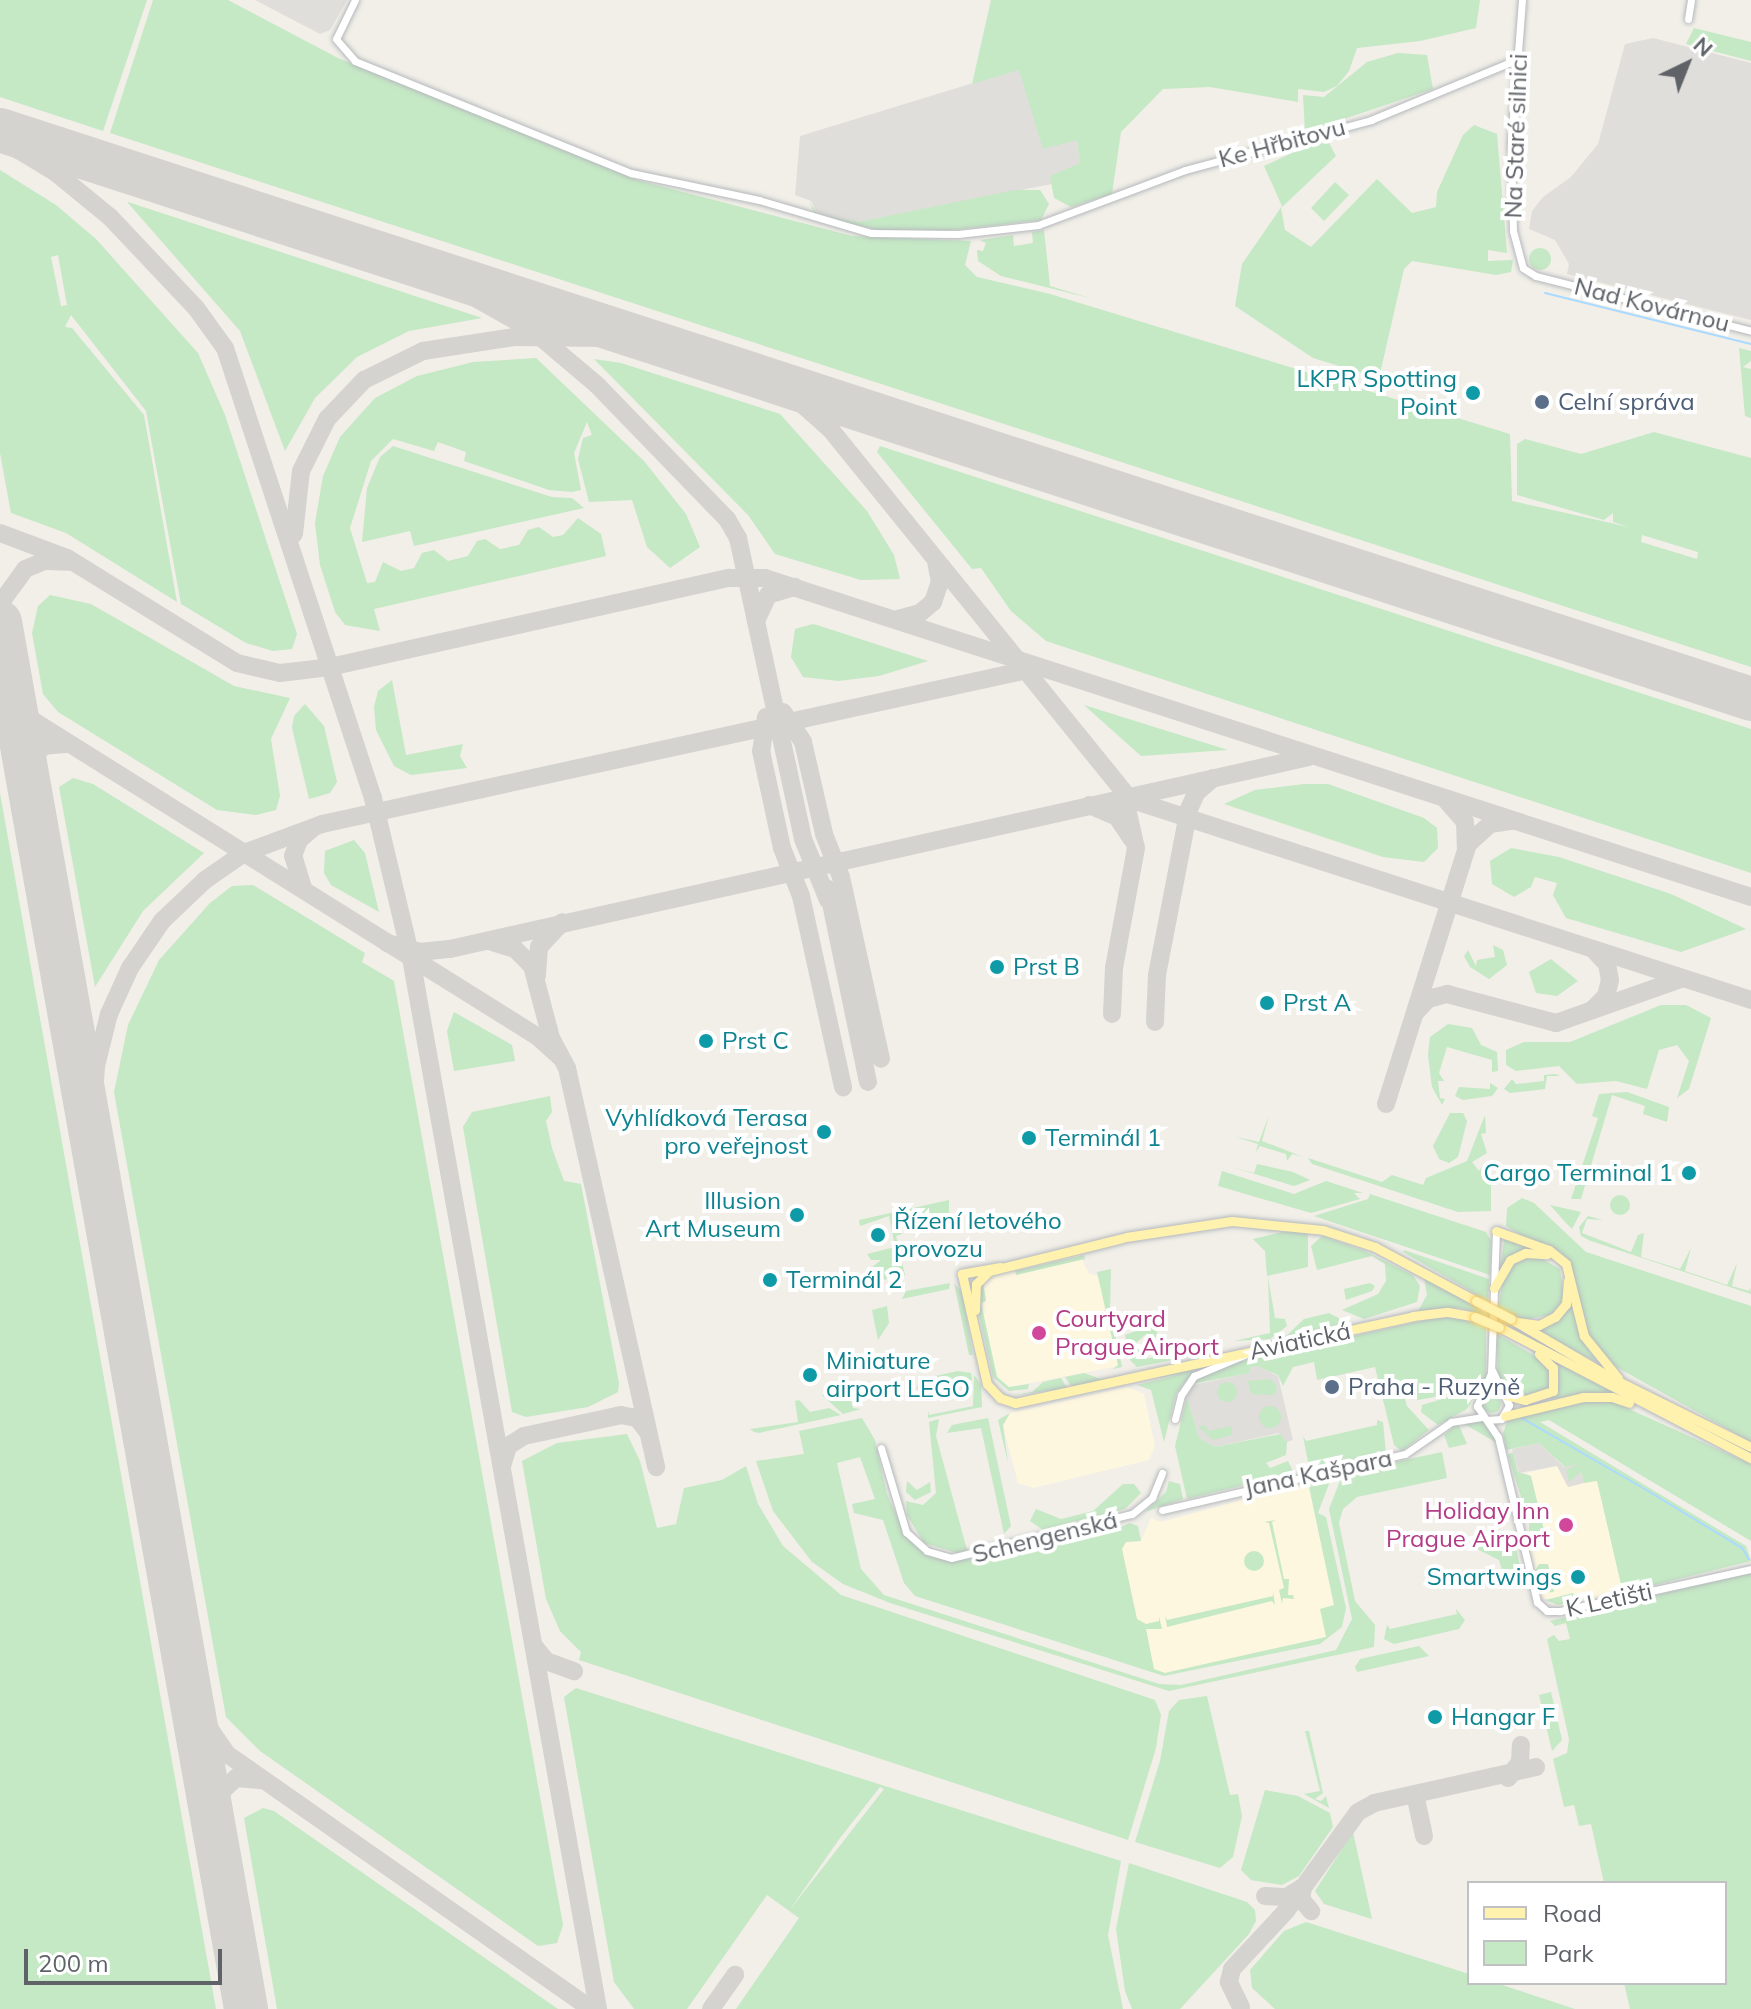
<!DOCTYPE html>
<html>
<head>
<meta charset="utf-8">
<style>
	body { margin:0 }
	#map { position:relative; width:1751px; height:2009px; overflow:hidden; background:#f1efe8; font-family:Mulish,sans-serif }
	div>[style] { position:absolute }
	.commercial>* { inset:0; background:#fef7e0 }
	.industrial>* { inset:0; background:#e0deda }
	.green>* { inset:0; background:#c5e8c5 }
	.round { border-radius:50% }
	.stream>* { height:2px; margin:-1px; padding:0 1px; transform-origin:1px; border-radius:1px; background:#aadaff }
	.taxiway>* { height:18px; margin:-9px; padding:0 9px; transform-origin:9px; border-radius:9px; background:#d4d3d0 }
	.runway>* { height:44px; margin:-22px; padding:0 22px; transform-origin:22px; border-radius:22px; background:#d4d3d0 }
	.roads { filter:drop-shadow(0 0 2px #b5b8bc) drop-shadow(0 0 2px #b5b8bc) }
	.minor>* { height:7px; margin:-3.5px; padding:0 3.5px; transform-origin:3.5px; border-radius:3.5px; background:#fff }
	.major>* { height:9px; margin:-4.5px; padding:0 4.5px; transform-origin:4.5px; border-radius:4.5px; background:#fff2af }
	.bridges { filter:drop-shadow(0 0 2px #f2c960) drop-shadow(0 0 2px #f2c960) }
	.major-bridge>* { height:9px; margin:-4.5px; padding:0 4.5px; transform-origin:4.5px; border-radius:4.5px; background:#fff2af }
	.dots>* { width:22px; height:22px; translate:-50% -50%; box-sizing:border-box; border:4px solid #fff; border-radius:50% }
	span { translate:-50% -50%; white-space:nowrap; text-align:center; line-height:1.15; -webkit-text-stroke:8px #fff; paint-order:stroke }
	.street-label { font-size:24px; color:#5f6368 }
	.culture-label { font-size:24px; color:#0d838f }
	.right { translate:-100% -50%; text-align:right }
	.left { translate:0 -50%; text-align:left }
	.service-label { font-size:24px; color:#4e5e75 }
	.hotel-label { font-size:24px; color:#b23c85 }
	.legend { position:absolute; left:1467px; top:1881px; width:260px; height:104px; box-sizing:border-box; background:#fff; border:2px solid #bfc1c3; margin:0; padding:10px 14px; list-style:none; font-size:24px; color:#5f6368 }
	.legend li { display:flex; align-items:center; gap:16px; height:40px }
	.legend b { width:40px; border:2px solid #bfc1c3 }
	.north { position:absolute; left:1647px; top:24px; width:80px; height:80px; -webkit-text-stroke:6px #fff; paint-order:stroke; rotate:43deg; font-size:22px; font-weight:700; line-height:32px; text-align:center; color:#5f6368 }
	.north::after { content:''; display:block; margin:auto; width:28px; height:36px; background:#5f6368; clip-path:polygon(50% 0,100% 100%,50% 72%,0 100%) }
	.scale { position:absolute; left:24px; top:1949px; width:198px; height:36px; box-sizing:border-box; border:4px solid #5f6368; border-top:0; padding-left:10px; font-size:24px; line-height:28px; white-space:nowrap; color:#5f6368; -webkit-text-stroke:6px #fff; paint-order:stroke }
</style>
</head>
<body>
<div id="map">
	<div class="commercial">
		<i style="clip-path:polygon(1079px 1253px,1089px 1274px,1099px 1276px,1119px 1366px,1009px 1387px,997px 1377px,981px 1302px,986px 1301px,983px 1283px,988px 1275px)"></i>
		<i style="clip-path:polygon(1128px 1387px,1144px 1394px,1155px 1446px,1149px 1460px,1033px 1488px,1018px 1483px,1003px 1426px,1010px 1413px)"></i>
		<i style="clip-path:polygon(1557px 1466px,1568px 1487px,1597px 1480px,1623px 1593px,1560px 1607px,1539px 1595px,1528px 1540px,1534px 1546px,1547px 1543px,1531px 1476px,1526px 1473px)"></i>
		<i style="clip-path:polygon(1308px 1482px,1334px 1605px,1326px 1637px,1164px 1673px,1154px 1669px,1137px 1619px,1121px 1548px,1126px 1542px,1141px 1541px,1151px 1518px,1161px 1522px)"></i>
	</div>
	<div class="industrial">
		<i style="clip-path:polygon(255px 0,347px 0,330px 30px,320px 34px)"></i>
		<i style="clip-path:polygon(1653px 38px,1751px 63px,1751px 320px,1567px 274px,1569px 264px,1555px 240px,1529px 229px,1532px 211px,1543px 197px,1571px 177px,1598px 144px,1625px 44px)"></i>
		<i style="clip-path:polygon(1019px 69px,1077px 140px,1080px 163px,1052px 184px,858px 222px,817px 214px,811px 201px,795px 195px,800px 136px)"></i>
		<i style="clip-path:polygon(1258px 1366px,1278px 1376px,1293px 1440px,1287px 1442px,1279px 1433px,1215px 1447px,1199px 1438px,1187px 1397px,1193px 1385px,1249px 1373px,1248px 1368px)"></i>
		<i style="clip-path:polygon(1539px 1443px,1564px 1467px,1579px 1464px,1572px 1474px,1581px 1472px,1584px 1483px,1568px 1487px,1557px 1466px,1519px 1473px,1512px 1449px)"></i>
	</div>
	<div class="green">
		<i style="clip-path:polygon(0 0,147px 0,103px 131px,0 97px)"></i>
		<i style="clip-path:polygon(evenodd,153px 0,228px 0,338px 58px,637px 180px,852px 236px,971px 241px,965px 265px,977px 277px,1050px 294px,1510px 434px,1512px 501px,1629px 527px,1613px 522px,1613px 513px,1604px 520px,1517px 495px,1517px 444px,1525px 439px,1581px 454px,1654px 432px,1751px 458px,1751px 667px,110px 133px,153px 0,1642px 535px,1698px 552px,1697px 559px,1641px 542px,1642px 535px)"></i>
		<i style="clip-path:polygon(991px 0,1480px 0,1476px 28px,1420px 41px,1357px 48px,1349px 71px,1337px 86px,1324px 92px,1298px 89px,1298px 102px,1210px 87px,1163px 89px,1121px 132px,1112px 194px,1071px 207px,1054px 198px,1050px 176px,1080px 163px,1077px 140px,1043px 149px,1019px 70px,972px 84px)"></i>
		<i style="clip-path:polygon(1694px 28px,1751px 42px,1751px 61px,1686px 44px)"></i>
		<i style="clip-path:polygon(1398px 53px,1427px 55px,1433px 89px,1305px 132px,1303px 95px,1324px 97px,1367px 62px)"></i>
		<i style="clip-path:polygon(1474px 125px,1497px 134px,1507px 253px,1488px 250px,1488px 261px,1513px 260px,1511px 272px,1496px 275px,1412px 261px,1404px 269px,1379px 378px,1313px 358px,1235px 306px,1242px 264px,1282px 206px,1264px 166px,1326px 137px,1336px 156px,1281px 208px,1285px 230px,1311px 247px,1377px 179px,1412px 213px,1436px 207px,1437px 192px,1463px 135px)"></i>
		<i style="clip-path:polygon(evenodd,0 170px,56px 205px,96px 239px,198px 353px,225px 415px,297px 634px,292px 649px,273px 651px,246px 643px,181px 604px,146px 411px,71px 315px,65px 327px,72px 328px,144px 415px,177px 602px,66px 533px,11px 513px,0 453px,0 170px,58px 255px,67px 305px,61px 306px,51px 257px,58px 255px)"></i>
		<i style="clip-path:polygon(1335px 182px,1349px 195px,1324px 221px,1311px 208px)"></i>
		<i style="clip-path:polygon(1015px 190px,1040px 190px,1049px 204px,1041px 220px,936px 232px,878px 230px,815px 215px,809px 201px,817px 214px,858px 222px)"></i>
		<i style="clip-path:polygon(128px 203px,128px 202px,482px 318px,409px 331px,357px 357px,315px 398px,285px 451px,240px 331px)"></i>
		<i style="clip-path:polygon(1044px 230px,1050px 286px,1090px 298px,1001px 276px,978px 261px,977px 250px,983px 251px,986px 243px,980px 240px,1013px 235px,1014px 246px,1033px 243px,1032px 232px)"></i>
		<i class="round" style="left:1529px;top:248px;width:22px;height:22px"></i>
		<i style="clip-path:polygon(1739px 348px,1751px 351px,1751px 361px,1743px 367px,1751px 369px,1751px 418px,1745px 416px)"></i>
		<i style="clip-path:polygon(536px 358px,644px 461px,686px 514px,700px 547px,670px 568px,647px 547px,632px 500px,589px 502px,578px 459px,583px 438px,592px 435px,587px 422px,574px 453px,581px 490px,572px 492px,549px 490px,464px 461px,466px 452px,438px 442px,434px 451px,393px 439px,371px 461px,350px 528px,367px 583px,375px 582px,383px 562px,401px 571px,414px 568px,422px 553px,434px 550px,448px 561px,468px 556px,477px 541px,485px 539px,500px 549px,519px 545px,528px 530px,539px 527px,553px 537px,563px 535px,578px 518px,601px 534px,606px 556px,374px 609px,380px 631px,345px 625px,335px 612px,320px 565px,315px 523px,323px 476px,340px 437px,375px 398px,417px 376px,473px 362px)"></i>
		<i style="clip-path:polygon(594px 359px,621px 363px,780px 414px,867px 511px,894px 555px,900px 579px,861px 580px,775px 554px,748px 515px)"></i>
		<i style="clip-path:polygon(393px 446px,552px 497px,572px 498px,584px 508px,414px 546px,410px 531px,362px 542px,367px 488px,380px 457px)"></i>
		<i style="clip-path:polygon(880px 446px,1751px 729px,1751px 873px,1046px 641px,1011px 611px,981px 568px,972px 569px,877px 452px)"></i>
		<i style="clip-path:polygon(50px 595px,91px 604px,234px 686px,290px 698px,271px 739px,280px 796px,276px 810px,256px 815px,217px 810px,58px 712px,43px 694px,32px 633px,38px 606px)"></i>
		<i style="clip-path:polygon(813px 624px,817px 625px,928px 661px,879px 676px,838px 681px,803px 677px,791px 657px,795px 629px)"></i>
		<i style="clip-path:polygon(392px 680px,406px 755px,463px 744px,460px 756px,467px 768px,411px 775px,394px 766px,376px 730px,374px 707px,378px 691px)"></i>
		<i style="clip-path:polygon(305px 704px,324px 726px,337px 782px,330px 793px,309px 799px,292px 728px,294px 716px)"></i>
		<i style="clip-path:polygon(1084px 705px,1228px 750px,1141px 756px)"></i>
		<i style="clip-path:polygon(73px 778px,93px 784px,204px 853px,143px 911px,95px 987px,59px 787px)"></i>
		<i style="clip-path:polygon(1304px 784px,1328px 784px,1424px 818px,1437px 828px,1438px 848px,1424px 862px,1383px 857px,1224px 804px,1255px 790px)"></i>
		<i style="clip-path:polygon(0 793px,216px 2009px,0 2009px)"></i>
		<i style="clip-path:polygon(354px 840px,365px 853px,379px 912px,331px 885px,324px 873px,325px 851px)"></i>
		<i style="clip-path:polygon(1511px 848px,1559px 857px,1671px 894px,1746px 929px,1681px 952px,1566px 918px,1553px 895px,1557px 883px,1535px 877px,1531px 887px,1514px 897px,1492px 884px,1490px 861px)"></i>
		<i style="clip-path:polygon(253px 885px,365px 953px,362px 962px,394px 981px,563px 1925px,557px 1943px,538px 1946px,260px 1751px,226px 1717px,114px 1092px,128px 1025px,159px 960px,210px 903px,232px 886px)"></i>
		<i style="clip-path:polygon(1493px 945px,1503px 950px,1507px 965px,1489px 979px,1470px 967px,1464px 956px,1468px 950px,1476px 966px,1477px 960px,1495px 957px)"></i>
		<i style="clip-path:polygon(1551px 959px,1578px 981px,1557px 996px,1536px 993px,1529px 972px)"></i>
		<i style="clip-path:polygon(1661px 1005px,1686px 1005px,1711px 1018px,1689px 1089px,1677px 1098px,1689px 1061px,1677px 1045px,1659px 1050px,1647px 1089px,1616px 1081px,1577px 1084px,1559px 1066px,1516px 1071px,1506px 1065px,1506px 1050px,1524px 1042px,1570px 1042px)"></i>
		<i style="clip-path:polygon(454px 1012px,512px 1045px,515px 1061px,454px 1071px,447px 1031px)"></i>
		<i style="clip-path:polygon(1448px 1024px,1472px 1028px,1481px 1045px,1497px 1052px,1498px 1071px,1492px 1072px,1492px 1060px,1447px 1047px,1439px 1073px,1444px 1081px,1438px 1081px,1440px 1098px,1445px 1099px,1442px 1105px,1432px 1087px,1428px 1055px,1430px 1037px)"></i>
		<i style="clip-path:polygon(1555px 1074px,1560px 1076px,1547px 1076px,1545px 1089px,1510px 1093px,1504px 1089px,1512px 1079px,1516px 1084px,1544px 1081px,1544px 1075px)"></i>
		<i style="clip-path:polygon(1490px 1083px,1498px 1088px,1492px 1096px,1463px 1100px,1455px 1096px,1459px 1087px,1490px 1089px)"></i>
		<i style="clip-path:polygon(1627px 1092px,1669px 1107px,1667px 1122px,1643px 1114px,1645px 1106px,1612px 1095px,1581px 1199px,1571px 1199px,1598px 1118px,1592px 1116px,1599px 1094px)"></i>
		<i style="clip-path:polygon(550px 1096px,552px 1112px,546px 1121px,552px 1148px,564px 1181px,581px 1184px,619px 1383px,618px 1392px,588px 1407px,526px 1417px,512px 1412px,463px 1127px,472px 1112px)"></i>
		<i style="clip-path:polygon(1450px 1113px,1463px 1113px,1467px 1121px,1458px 1157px,1449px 1163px,1439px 1159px,1433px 1146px)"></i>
		<i style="clip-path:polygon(1269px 1115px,1262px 1141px,1303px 1157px,1292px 1154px,1287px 1161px,1286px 1154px,1260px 1146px,1256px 1152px,1258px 1144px,1236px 1137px,1259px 1142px)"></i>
		<i style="clip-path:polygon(1485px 1115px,1486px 1133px,1481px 1134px,1487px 1153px,1472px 1162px,1479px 1171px,1484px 1164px,1491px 1169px,1491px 1211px,1458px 1212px,1312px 1164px,1308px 1158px,1382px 1182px,1392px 1175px,1423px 1185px,1426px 1178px,1467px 1161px)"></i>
		<i style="clip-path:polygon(1257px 1164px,1293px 1172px,1310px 1180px,1294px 1186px,1232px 1167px,1254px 1173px)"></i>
		<i style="clip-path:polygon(1222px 1171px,1294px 1194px,1326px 1181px,1363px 1193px,1354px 1193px,1360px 1199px,1311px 1213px,1218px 1186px)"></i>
		<i style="clip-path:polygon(1370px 1194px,1486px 1232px,1491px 1241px,1490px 1275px,1314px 1216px,1368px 1199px)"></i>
		<i class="round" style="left:1610px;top:1195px;width:20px;height:20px"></i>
		<i style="clip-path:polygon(1522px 1198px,1534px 1203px,1586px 1252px,1751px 1306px,1751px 1442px,1611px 1364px,1587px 1333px,1568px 1263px,1506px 1226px,1507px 1208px)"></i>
		<i style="clip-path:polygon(949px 1200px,949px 1227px,935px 1222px,906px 1228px,911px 1219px,901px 1221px,902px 1234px,896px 1236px,905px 1275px,874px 1282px,871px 1268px,881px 1260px,871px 1260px,867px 1254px,895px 1247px,889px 1216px,860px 1226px,859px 1220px)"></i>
		<i style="clip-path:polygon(1550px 1205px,1581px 1212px,1572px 1229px,1566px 1223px)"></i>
		<i style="clip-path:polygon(1588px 1216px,1603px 1220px,1587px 1219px,1582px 1233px,1631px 1252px,1638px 1235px,1644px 1233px,1641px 1257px,1680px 1269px,1691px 1248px,1685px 1271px,1727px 1285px,1737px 1263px,1732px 1286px,1749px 1291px,1750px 1287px,1751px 1294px,1591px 1241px,1581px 1236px,1579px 1227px)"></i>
		<i style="clip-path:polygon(1291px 1230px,1308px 1234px,1308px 1267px,1267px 1276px,1265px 1251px,1253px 1239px)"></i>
		<i style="clip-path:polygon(1322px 1236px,1365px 1251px,1413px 1275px,1420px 1286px,1417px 1302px,1364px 1319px,1342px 1310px,1378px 1294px,1386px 1281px,1385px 1264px,1372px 1256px,1317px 1270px,1311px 1246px)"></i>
		<i style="clip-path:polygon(1504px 1240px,1508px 1240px,1531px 1249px,1501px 1265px)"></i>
		<i style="clip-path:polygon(1404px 1250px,1489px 1279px,1488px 1301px,1403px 1252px)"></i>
		<i style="clip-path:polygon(1084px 1255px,1085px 1259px,1016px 1275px,1015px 1271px)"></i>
		<i style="clip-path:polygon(1537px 1256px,1560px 1269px,1564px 1298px,1554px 1314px,1524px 1320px,1499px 1307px,1503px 1275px,1513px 1262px)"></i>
		<i style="clip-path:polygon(1111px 1269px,1110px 1310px,1122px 1367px,1113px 1369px,1118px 1365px,1097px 1272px)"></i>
		<i style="clip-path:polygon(1268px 1277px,1275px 1318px,1285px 1319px,1287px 1326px,1270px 1339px,1234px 1341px,1270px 1333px)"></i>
		<i style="clip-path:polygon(1424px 1278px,1472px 1305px,1494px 1318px,1460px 1308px,1418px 1311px,1427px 1295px)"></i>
		<i style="clip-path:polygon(950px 1283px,949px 1289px,902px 1299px,906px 1291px)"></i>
		<i style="clip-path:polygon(954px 1283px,962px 1292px,973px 1355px,969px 1355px)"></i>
		<i style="clip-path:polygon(983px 1283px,986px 1301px,981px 1303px,997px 1377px,1009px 1387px,1029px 1384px,1028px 1389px,1009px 1391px,993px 1377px,975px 1297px)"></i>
		<i style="clip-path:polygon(1370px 1283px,1375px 1286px,1372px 1291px,1346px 1300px,1344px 1289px)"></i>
		<i style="clip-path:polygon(1571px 1297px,1583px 1341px,1598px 1363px,1535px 1329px)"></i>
		<i style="clip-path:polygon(887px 1306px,889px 1323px,878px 1340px,872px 1310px)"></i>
		<i style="clip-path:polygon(1329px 1313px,1352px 1325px,1281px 1341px,1304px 1319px)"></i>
		<i style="clip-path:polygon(1434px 1318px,1458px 1318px,1486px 1328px,1486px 1378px,1467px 1409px,1438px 1425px,1421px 1412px,1422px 1405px,1472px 1390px,1418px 1400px,1402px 1388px,1407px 1406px,1429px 1430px,1402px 1451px,1394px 1445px,1375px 1367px,1317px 1380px,1314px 1362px,1293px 1367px,1283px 1386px,1278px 1375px,1257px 1366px,1249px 1368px,1250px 1373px,1192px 1384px,1217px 1367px)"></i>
		<i style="clip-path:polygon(1155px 1324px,1158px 1338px,1145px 1335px,1136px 1343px,1144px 1359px,1218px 1344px,1199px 1355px,1137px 1367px,1130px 1360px,1125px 1335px)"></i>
		<i style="clip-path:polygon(1497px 1334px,1544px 1361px,1551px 1370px,1550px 1389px,1526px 1397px,1507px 1390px,1498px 1374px)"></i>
		<i style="clip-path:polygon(1556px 1362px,1612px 1392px,1551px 1399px,1559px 1384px)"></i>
		<i style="clip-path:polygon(1196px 1368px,1176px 1394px,1164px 1442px,1151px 1390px,1137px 1385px,1181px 1374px,1134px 1382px)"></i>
		<i style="clip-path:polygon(958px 1371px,971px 1373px,972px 1380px,916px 1389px,921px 1379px)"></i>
		<i style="clip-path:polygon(1084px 1373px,1101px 1379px,1128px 1374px,1072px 1387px,1065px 1377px)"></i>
		<i style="clip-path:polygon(974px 1375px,981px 1384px,982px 1407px,928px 1418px,928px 1411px,929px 1415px,973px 1406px)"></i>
		<i style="clip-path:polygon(1061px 1378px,1067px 1388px,1010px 1396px,1032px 1392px,1043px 1382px)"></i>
		<i style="clip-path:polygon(1270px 1379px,1277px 1386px,1275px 1395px,1251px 1394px,1248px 1381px)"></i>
		<i class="round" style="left:1217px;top:1382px;width:20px;height:20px"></i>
		<i style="clip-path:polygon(849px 1390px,853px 1408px,861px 1409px,843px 1414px,822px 1395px)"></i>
		<i class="round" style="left:1483px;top:1395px;width:18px;height:18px"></i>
		<i style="clip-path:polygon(1187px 1397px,1199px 1438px,1215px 1447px,1280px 1434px,1287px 1442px,1286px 1455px,1266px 1463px,1270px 1468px,1288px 1461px,1294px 1473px,1187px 1499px,1175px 1446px)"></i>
		<i style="clip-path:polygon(799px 1400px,810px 1412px,829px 1408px,841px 1415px,759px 1433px,754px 1432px,750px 1429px,798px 1422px,795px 1401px)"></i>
		<i style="clip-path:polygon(1609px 1400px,1751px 1464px,1751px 1541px,1549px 1420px,1540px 1422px,1746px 1546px,1751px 1561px,1623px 1593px,1597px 1481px,1584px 1483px,1581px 1472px,1569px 1482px,1566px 1470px,1579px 1464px,1565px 1467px,1539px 1443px,1506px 1450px,1503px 1433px,1509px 1417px,1573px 1402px)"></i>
		<i class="round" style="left:1259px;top:1406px;width:22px;height:22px"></i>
		<i style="clip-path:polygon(1010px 1413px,1003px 1425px,1008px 1463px,998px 1420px)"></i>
		<i style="clip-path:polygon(862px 1418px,875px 1440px,887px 1494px,905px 1534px,931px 1556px,961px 1560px,1104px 1534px,1130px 1523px,1138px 1526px,1141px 1541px,1126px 1542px,1122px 1549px,1137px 1619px,1146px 1624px,1159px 1621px,1159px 1616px,1162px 1629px,1146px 1629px,1154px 1669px,1165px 1673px,1326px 1637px,1320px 1609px,1334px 1605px,1308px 1482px,1332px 1476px,1318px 1513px,1326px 1517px,1346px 1608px,1342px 1627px,1320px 1644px,1164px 1676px,915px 1596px,904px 1583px,883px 1520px,854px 1513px,852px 1504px,875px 1499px,860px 1457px,837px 1463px,861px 1569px,884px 1595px,1159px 1684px,1181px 1685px,1336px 1650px,1352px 1619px,1329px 1509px,1343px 1473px,1442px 1452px,1447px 1478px,1357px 1497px,1343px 1509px,1339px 1523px,1355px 1601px,1375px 1625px,1374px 1647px,1169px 1691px,890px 1603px,843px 1584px,812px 1562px,773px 1511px,756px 1461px,804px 1454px,799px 1431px)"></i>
		<i style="clip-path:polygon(988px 1418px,1011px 1526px,1004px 1534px,981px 1428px,947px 1433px,952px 1425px)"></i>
		<i style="clip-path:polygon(939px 1419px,936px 1436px,967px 1550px,957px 1553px,924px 1543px,907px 1515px,906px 1501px,923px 1505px,936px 1493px,929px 1422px)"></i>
		<i style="clip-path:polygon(1377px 1420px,1383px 1422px,1386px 1454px,1315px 1470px,1309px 1467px,1303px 1436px,1306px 1441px,1377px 1425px)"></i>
		<i style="clip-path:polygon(1481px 1420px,1493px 1430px,1497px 1443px,1461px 1422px)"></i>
		<i style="clip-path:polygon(1458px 1423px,1467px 1444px,1449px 1448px,1444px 1435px)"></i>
		<i style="clip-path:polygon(1198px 1426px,1206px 1426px,1208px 1431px,1232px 1426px,1232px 1435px,1213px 1440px)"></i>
		<i style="clip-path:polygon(627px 1434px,640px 1461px,657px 1528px,676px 1524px,684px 1488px,722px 1480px,746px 1466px,758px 1504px,783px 1546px,841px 1595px,1155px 1700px,1161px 1715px,1156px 1748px,1128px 1840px,579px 1660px,581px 1652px,560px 1631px,546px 1599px,522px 1461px,557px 1443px)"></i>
		<i style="clip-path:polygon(1513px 1452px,1518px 1472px,1531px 1476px,1547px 1543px,1529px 1543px,1529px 1522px,1508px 1455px)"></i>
		<i style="clip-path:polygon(907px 1481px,917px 1490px,930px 1482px,931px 1492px,915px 1500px,906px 1492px)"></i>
		<i style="clip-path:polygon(1169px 1481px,1180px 1484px,1183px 1499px,1145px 1512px,1166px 1492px)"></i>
		<i style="clip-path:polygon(1123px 1484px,1134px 1484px,1141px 1493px,1125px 1509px,1043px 1530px,1030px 1521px,1036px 1509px,1061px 1519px,1093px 1511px)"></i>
		<i style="clip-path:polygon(1276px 1520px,1272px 1522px,1284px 1579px,1289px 1579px,1288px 1595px,1293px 1595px,1294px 1599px,1283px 1598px,1282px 1604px,1279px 1590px,1284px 1588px,1269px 1523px,1264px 1522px)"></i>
		<i style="clip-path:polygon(1514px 1540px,1524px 1583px,1507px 1586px,1499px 1560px,1475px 1548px)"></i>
		<i class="round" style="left:1244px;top:1551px;width:20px;height:20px"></i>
		<i style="clip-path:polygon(1539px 1564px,1548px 1564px,1554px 1592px,1540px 1593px,1535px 1571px)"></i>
		<i style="clip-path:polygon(1751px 1572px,1751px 2009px,1630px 2009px,1624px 1983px,1725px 1983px,1725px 1883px,1604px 1883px,1591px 1824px,1579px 1826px,1574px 1805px,1564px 1807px,1553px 1759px,1567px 1753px,1569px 1739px,1547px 1639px,1554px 1635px,1559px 1641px,1570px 1639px,1566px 1623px,1555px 1626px,1550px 1621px)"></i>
		<i style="clip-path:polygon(1273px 1591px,1275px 1605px,1272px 1601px,1167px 1627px,1165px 1615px,1167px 1620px,1273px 1596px)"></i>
		<i style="clip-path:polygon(1573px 1593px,1577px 1601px,1558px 1605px,1545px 1600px)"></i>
		<i style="clip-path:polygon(1456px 1609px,1465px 1620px,1459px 1629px,1394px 1644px,1384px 1639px,1387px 1625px,1390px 1629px,1457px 1614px)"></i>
		<i style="clip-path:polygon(1419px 1646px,1429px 1656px,1357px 1672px,1355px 1667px,1360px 1659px)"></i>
		<i style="clip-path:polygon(evenodd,576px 1688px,1121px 1861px,1108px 1935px,1123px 2009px,736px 2009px,799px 1918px,767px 1895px,687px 2009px,634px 2009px,614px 1982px,564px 1697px,576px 1688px,880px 1787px,884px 1789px,789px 1911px,840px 1838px,880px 1787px)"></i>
		<i style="clip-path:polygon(1551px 1692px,1562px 1740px,1552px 1751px,1539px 1695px)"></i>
		<i style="clip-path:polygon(1207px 1696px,1230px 1795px,1238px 1794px,1242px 1816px,1233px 1857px,1220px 1868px,1135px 1842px,1160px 1761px,1169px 1711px,1179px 1700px)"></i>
		<i style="clip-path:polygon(1305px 1731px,1309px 1731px,1323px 1793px,1315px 1799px,1321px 1801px,1326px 1796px,1329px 1808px,1304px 1794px,1320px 1791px)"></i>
		<i style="clip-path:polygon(1265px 1790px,1298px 1796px,1330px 1813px,1333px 1827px,1299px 1876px,1282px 1885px,1251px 1880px,1241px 1870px)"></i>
		<i style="clip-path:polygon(263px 1808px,274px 1811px,558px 2009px,277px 2009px,244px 1818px)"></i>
		<i style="clip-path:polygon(1353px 1832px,1372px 1919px,1324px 1904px,1315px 1891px)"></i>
		<i style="clip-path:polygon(1129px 1863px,1247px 1902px,1255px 1910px,1256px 1921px,1249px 1934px,1180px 2009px,1132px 2009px,1125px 1991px,1116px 1929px)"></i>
		<i style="clip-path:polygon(1306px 1922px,1469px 1974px,1469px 1983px,1496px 1983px,1575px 2009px,1275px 2009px,1252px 1988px,1250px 1970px,1284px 1931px)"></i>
	</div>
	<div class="stream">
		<i style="left:1545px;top:293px;width:212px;rotate:13.9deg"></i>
		<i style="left:1520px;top:1417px;width:140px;rotate:30deg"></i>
		<i style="left:1643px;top:1488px;width:116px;rotate:31.2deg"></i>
		<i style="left:1742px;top:1548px;width:13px;rotate:58deg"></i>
	</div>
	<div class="taxiway">
		<i style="left:4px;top:131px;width:45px;rotate:18deg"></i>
		<i style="left:0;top:139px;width:64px;rotate:31deg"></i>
		<i style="left:55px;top:172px;width:71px;rotate:39.3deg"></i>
		<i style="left:110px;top:217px;width:125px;rotate:46.6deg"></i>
		<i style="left:196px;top:308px;width:49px;rotate:54.1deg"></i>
		<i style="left:225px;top:348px;width:474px;rotate:71.8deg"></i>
		<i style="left:373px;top:798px;width:164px;rotate:76.6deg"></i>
		<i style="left:411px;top:958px;width:1068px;rotate:79.91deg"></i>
		<i style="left:325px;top:234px;width:111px;rotate:20.1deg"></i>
		<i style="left:429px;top:272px;width:118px;rotate:29.4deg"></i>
		<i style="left:532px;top:330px;width:85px;rotate:40.2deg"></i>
		<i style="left:597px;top:385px;width:187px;rotate:45.9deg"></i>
		<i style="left:727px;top:519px;width:22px;rotate:60deg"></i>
		<i style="left:738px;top:538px;width:308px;rotate:77.8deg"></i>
		<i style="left:803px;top:839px;width:66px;rotate:67.7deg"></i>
		<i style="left:0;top:533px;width:72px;rotate:20.5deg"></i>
		<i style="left:67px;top:558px;width:200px;rotate:31.7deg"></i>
		<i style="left:237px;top:663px;width:44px;rotate:13.1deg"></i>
		<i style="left:280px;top:673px;width:50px;rotate:-6.8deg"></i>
		<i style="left:330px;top:667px;width:409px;rotate:-12.6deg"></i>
		<i style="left:729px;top:578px;width:36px"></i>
		<i style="left:765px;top:578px;width:1036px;rotate:17.93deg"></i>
		<i style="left:294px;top:534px;width:63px;rotate:-83.7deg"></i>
		<i style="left:301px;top:471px;width:58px;rotate:-63.4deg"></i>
		<i style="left:327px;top:419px;width:54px;rotate:-46.5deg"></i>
		<i style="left:364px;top:380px;width:66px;rotate:-26.2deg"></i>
		<i style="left:423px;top:351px;width:92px;rotate:-8.7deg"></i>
		<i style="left:514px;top:337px;width:90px;rotate:0.6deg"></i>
		<i style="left:604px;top:338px;width:97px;rotate:11.3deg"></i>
		<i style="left:699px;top:357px;width:93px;rotate:20.8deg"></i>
		<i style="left:786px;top:390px;width:60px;rotate:41.6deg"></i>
		<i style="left:831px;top:430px;width:464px;rotate:51deg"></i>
		<i style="left:1123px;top:791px;width:58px;rotate:77.2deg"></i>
		<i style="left:1136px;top:848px;width:122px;rotate:100.4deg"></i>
		<i style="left:1114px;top:968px;width:46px;rotate:92.5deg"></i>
		<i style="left:898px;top:619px;width:23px;rotate:-15deg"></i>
		<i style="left:920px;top:613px;width:17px;rotate:-40deg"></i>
		<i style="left:933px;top:602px;width:21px;rotate:-71deg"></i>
		<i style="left:940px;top:582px;width:20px;rotate:-101deg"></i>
		<i style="left:756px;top:621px;width:29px;rotate:-65deg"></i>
		<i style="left:768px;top:595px;width:28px;rotate:-17deg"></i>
		<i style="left:0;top:700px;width:635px;rotate:32.06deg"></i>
		<i style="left:538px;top:1037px;width:30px;rotate:42deg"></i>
		<i style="left:783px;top:712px;width:36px;rotate:56deg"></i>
		<i style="left:803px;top:742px;width:94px;rotate:77.1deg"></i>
		<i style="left:824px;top:834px;width:46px;rotate:68.4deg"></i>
		<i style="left:841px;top:877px;width:186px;rotate:77.6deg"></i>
		<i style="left:25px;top:713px;width:28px;rotate:-116deg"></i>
		<i style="left:13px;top:688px;width:88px;rotate:-97.2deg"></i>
		<i style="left:2px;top:601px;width:39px;rotate:-54deg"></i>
		<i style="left:25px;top:569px;width:22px;rotate:-22deg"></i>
		<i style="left:45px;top:561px;width:24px;rotate:2deg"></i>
		<i style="left:766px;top:717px;width:34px;rotate:98deg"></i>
		<i style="left:761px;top:751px;width:99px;rotate:77.8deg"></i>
		<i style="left:782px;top:848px;width:52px;rotate:68.4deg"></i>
		<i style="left:801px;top:896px;width:196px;rotate:77.6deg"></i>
		<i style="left:1126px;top:798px;width:657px;rotate:17.91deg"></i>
		<i style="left:1446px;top:800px;width:29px;rotate:49deg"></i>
		<i style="left:1465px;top:822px;width:27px;rotate:88deg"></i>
		<i style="left:1089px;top:805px;width:30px;rotate:23deg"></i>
		<i style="left:1117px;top:817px;width:27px;rotate:56deg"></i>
		<i style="left:38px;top:837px;width:74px;rotate:-97deg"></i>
		<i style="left:29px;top:764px;width:23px;rotate:-52deg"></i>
		<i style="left:43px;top:746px;width:25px;rotate:-5deg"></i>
		<i style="left:303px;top:888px;width:34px;rotate:-107deg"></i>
		<i style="left:293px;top:856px;width:17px;rotate:-69deg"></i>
		<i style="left:299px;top:840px;width:18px;rotate:-41deg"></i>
		<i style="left:828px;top:889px;width:197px;rotate:78.3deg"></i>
		<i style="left:492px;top:942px;width:24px;rotate:17deg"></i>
		<i style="left:515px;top:949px;width:24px;rotate:45deg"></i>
		<i style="left:532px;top:966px;width:74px;rotate:75.2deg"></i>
		<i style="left:551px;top:1038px;width:34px;rotate:62deg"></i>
		<i style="left:567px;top:1068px;width:409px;rotate:77.4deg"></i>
		<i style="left:387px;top:943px;width:34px;rotate:15deg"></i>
		<i style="left:420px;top:952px;width:30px;rotate:-6deg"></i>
		<i style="left:450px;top:949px;width:880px;rotate:-12.6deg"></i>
		<i style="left:537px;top:975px;width:28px;rotate:-86deg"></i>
		<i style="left:539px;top:947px;width:34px;rotate:-47deg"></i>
		<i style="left:1593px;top:1009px;width:18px;rotate:-45deg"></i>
		<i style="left:1606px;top:996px;width:16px;rotate:-76deg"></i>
		<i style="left:1610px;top:980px;width:16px;rotate:-101deg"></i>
		<i style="left:1607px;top:964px;width:19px;rotate:-133deg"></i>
		<i style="left:1415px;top:1013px;width:19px;rotate:-47deg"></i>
		<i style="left:1428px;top:999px;width:20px;rotate:-15deg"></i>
		<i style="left:1447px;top:994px;width:113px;rotate:14.9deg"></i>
		<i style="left:1556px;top:1023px;width:133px;rotate:-19.4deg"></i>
		<i style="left:1155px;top:1022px;width:47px;rotate:-87.6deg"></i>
		<i style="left:1157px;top:975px;width:169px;rotate:-79.1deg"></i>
		<i style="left:1189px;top:809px;width:17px;rotate:-66deg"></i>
		<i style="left:1196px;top:793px;width:23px;rotate:-41deg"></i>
		<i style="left:1386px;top:1104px;width:273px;rotate:-72.5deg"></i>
		<i style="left:1468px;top:844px;width:30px;rotate:-42deg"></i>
		<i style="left:1490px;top:824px;width:22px;rotate:-8deg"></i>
		<i style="left:107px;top:1221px;width:111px;rotate:-97.3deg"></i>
		<i style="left:93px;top:1111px;width:45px;rotate:-86.2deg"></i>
		<i style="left:96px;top:1066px;width:54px;rotate:-76deg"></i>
		<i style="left:109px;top:1014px;width:51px;rotate:-65.5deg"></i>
		<i style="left:130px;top:968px;width:57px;rotate:-55.8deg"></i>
		<i style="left:162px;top:921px;width:59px;rotate:-43.6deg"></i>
		<i style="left:205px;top:880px;width:47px;rotate:-34.7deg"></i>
		<i style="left:244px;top:853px;width:83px;rotate:-20.4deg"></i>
		<i style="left:322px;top:824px;width:727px;rotate:-12.32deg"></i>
		<i style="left:502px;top:1466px;width:21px;rotate:-73deg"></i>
		<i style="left:508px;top:1446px;width:19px;rotate:-32deg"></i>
		<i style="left:524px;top:1436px;width:99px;rotate:-12.2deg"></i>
		<i style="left:621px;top:1415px;width:16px;rotate:11deg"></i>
		<i style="left:637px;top:1418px;width:18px;rotate:52deg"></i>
		<i style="left:180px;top:1629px;width:82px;rotate:78.7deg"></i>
		<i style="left:196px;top:1709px;width:55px;rotate:55.4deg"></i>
		<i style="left:227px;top:1754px;width:444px;rotate:35deg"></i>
		<i style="left:534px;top:1646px;width:19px;rotate:51deg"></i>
		<i style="left:546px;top:1661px;width:30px;rotate:20deg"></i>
		<i style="left:1508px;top:1778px;width:20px;rotate:-53deg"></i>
		<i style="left:1520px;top:1762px;width:17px;rotate:-87deg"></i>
		<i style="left:1415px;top:1794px;width:43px;rotate:77.9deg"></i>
		<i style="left:222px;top:1865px;width:67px;rotate:-96deg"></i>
		<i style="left:215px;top:1798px;width:29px;rotate:-44deg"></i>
		<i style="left:236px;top:1778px;width:25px;rotate:5deg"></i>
		<i style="left:1265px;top:1896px;width:22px;rotate:3deg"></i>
		<i style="left:1287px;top:1897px;width:19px;rotate:-32deg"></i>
		<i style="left:1303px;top:1887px;width:12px;rotate:99deg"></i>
		<i style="left:1301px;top:1899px;width:16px;rotate:50deg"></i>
		<i style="left:1241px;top:2007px;width:28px;rotate:-116deg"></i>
		<i style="left:1229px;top:1982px;width:13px;rotate:-77deg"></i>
		<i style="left:1232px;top:1969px;width:79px;rotate:-47deg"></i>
		<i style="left:1286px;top:1911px;width:122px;rotate:-54deg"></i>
		<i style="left:1358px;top:1812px;width:18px;rotate:-29deg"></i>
		<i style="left:1374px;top:1803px;width:166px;rotate:-12.5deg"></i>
		<i style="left:711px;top:2009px;width:42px;rotate:-54.8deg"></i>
	</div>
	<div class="runway">
		<i style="left:0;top:130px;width:1841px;rotate:18deg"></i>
		<i style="left:0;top:622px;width:1409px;rotate:79.94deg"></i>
	</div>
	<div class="roads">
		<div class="minor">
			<i style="left:355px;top:0;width:43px;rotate:116deg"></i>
			<i style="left:336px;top:39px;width:29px;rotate:49deg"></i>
			<i style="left:355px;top:61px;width:298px;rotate:22.1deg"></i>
			<i style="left:631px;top:173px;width:131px;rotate:11.9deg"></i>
			<i style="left:759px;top:200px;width:117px;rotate:16.4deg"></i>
			<i style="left:871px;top:233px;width:87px;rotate:0.7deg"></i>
			<i style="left:958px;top:234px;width:81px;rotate:-6.4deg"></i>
			<i style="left:1038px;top:225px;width:157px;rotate:-20.5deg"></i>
			<i style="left:1185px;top:170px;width:193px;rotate:-15deg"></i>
			<i style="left:1371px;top:120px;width:157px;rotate:-22.5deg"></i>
			<i style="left:1522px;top:0;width:144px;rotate:94.4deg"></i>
			<i style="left:1511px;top:144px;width:87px;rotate:88.7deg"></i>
			<i style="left:1513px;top:231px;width:38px;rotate:75deg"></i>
			<i style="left:1523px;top:268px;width:15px;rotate:32deg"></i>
			<i style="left:1536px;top:276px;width:222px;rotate:14.3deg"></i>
			<i style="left:1688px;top:19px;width:19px;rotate:-81deg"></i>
			<i style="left:1496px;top:1231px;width:142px;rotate:92deg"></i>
			<i style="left:1491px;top:1373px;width:36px;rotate:113deg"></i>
			<i style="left:1477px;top:1406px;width:37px;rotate:56deg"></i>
			<i style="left:1498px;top:1437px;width:170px;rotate:76.7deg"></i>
			<i style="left:1537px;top:1602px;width:13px;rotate:42deg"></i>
			<i style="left:1547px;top:1611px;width:13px"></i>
			<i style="left:1560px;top:1611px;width:196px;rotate:-12.4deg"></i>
			<i style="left:1175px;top:1419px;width:25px;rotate:-76deg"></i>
			<i style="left:1181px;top:1395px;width:23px;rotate:-56deg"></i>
			<i style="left:1194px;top:1376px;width:62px;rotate:-22.8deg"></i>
			<i style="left:1487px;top:1420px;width:14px;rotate:-4deg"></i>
			<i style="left:1501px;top:1419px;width:16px;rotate:-60deg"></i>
			<i style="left:1509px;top:1405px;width:39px;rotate:-116deg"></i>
			<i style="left:881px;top:1448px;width:88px;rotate:73.4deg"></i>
			<i style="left:906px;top:1532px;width:28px;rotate:42deg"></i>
			<i style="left:927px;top:1551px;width:25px;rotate:16deg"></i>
			<i style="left:951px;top:1558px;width:186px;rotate:-13.7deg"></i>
			<i style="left:1132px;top:1514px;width:26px;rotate:-39deg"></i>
			<i style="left:1152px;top:1498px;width:27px;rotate:-68deg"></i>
			<i style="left:1162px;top:1510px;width:249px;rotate:-13deg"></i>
			<i style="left:1405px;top:1454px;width:56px;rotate:-34.8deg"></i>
			<i style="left:1451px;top:1422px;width:31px;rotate:-9deg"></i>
		</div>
		<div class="major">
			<i style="left:1496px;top:1231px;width:56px;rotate:19.7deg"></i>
			<i style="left:1549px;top:1250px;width:22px;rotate:39deg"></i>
			<i style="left:1566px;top:1264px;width:74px;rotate:76deg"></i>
			<i style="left:1584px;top:1336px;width:54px;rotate:51deg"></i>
			<i style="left:1126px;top:1237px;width:107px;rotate:-8.6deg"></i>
			<i style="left:1232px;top:1221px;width:91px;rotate:5.6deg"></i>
			<i style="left:1323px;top:1230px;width:55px;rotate:18.1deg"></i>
			<i style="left:1375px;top:1247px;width:115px;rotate:28.1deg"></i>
			<i style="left:1000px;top:1267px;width:39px;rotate:170deg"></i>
			<i style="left:962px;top:1274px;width:113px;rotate:77.2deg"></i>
			<i style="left:987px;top:1384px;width:19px;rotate:47deg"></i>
			<i style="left:1000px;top:1398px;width:16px;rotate:18deg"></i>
			<i style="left:1015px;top:1403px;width:407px;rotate:-12.3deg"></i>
			<i style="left:1413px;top:1316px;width:35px;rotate:-7deg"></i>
			<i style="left:1448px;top:1312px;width:27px;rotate:10deg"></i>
			<i style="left:1494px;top:1288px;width:32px;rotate:-60deg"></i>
			<i style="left:1510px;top:1260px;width:17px;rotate:-25deg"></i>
			<i style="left:1525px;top:1253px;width:22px;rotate:3deg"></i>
			<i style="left:975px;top:1310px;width:26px;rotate:-88deg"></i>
			<i style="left:976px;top:1284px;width:18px;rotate:-45deg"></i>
			<i style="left:989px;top:1271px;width:137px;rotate:-13.9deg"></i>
			<i style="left:1511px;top:1319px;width:117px;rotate:30.3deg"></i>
			<i style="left:1612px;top:1378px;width:155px;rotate:26.4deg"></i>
			<i style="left:1517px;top:1322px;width:22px;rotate:8deg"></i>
			<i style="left:1539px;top:1325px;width:18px;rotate:-27deg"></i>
			<i style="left:1555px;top:1317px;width:17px;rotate:-50deg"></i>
			<i style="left:1566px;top:1304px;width:24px;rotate:-85deg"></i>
			<i style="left:1499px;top:1327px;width:284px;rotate:27.5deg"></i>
			<i style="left:1505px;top:1395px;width:21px;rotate:14deg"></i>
			<i style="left:1525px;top:1400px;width:29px;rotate:-18deg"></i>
			<i style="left:1553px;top:1391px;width:23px;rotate:-90deg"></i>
			<i style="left:1553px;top:1368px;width:20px;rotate:-135deg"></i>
			<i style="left:1505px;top:1416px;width:80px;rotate:-13.7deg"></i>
			<i style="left:1583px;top:1397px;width:29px"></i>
			<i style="left:1612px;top:1397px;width:18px;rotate:19deg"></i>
		</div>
	</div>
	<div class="bridges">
		<div class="major-bridge">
			<i style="left:1476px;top:1301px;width:39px;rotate:27deg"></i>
			<i style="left:1475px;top:1317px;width:26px;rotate:23deg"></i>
		</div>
	</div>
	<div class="dots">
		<i style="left:1473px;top:393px;background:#0f9aa8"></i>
		<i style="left:1542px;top:402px;background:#5c6f8a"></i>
		<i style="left:997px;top:967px;background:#0f9aa8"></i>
		<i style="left:1267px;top:1003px;background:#0f9aa8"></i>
		<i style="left:706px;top:1041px;background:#0f9aa8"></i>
		<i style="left:824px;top:1132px;background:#0f9aa8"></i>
		<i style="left:1029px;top:1138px;background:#0f9aa8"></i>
		<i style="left:1689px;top:1173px;background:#0f9aa8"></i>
		<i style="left:797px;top:1215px;background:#0f9aa8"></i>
		<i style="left:878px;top:1235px;background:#0f9aa8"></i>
		<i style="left:770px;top:1280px;background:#0f9aa8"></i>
		<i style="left:1039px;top:1333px;background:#d1479c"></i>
		<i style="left:810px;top:1375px;background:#0f9aa8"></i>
		<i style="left:1332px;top:1387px;background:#5c6f8a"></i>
		<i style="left:1566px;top:1525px;background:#d1479c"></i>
		<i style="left:1578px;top:1577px;background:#0f9aa8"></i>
		<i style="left:1435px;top:1717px;background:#0f9aa8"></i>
	</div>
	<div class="street-label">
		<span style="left:1516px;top:136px;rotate:-88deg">Na Staré silnici</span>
		<span style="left:1282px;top:143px;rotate:-15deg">Ke Hřbitovu</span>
		<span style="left:1652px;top:305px;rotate:14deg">Nad Kovárnou</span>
		<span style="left:1300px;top:1341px;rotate:-12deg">Aviatická</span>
		<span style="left:1318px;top:1473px;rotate:-12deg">Jana Kašpara</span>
		<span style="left:1045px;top:1537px;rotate:-14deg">Schengenská</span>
		<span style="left:1609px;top:1600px;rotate:-12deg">K Letišti</span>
	</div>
	<div class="culture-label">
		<span class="right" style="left:1457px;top:393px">LKPR Spotting<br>Point</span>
		<span class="left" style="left:1013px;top:967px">Prst B</span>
		<span class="left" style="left:1283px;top:1003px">Prst A</span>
		<span class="left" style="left:722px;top:1041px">Prst C</span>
		<span class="right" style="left:808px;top:1132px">Vyhlídková Terasa<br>pro veřejnost</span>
		<span class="left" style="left:1045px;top:1138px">Terminál 1</span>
		<span class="right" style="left:1673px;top:1173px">Cargo Terminal 1</span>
		<span class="right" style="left:781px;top:1215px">Illusion<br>Art Museum</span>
		<span class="left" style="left:894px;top:1235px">Řízení letového<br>provozu</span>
		<span class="left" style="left:786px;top:1280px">Terminál 2</span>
		<span class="left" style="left:826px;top:1375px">Miniature<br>airport LEGO</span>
		<span class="right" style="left:1562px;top:1577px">Smartwings</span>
		<span class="left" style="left:1451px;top:1717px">Hangar F</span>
	</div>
	<div class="service-label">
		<span class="left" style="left:1558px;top:402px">Celní správa</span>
		<span class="left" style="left:1348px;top:1387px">Praha - Ruzyně</span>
	</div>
	<div class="hotel-label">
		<span class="left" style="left:1055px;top:1333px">Courtyard<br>Prague Airport</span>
		<span class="right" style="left:1550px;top:1525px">Holiday Inn<br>Prague Airport</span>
	</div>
	<ul class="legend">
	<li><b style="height:10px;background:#fff2af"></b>Road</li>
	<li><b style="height:22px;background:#c5e8c5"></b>Park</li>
	</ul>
	<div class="north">N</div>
	<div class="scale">200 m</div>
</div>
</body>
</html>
